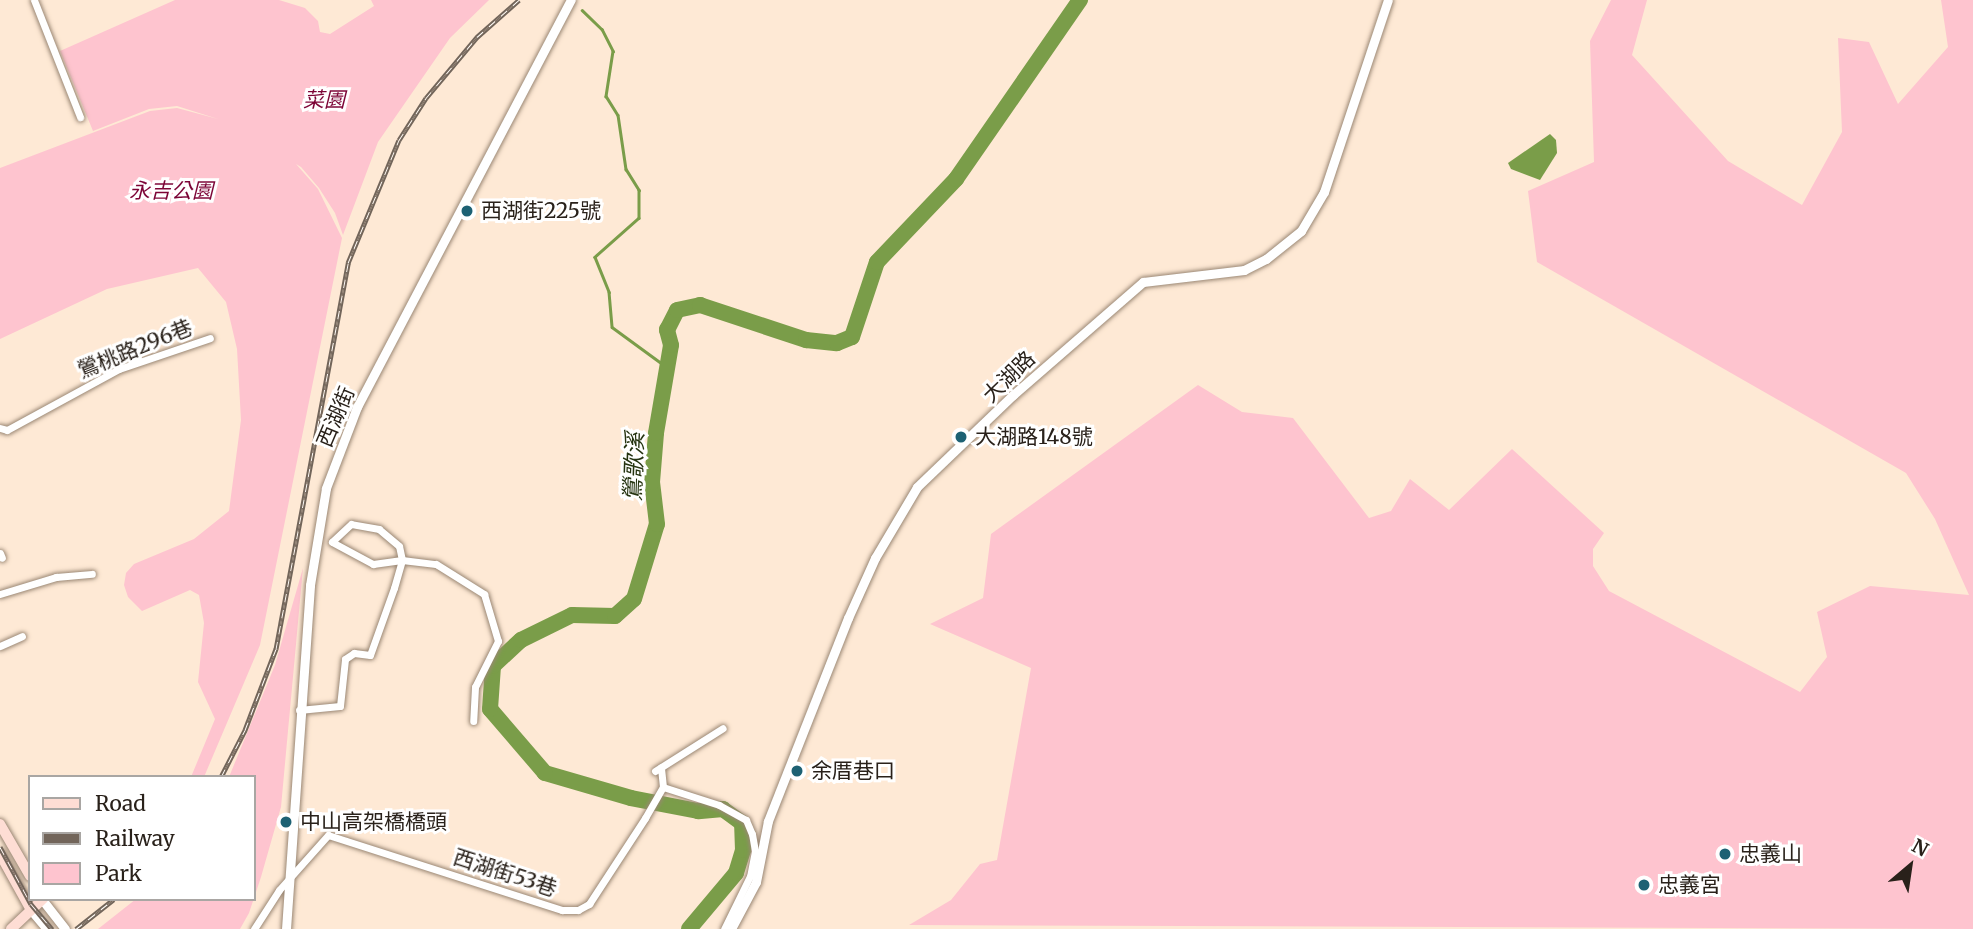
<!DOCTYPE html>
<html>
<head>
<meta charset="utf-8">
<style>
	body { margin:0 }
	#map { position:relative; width:1973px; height:929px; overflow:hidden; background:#fee9d5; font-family:Merriweather,"Noto Sans TC",serif }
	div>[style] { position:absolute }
	.green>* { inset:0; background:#fec4cf }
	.water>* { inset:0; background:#7a9d49 }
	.stream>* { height:2.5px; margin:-1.25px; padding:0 1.25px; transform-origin:1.25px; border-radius:1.25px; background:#7a9d49 }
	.river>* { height:16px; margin:-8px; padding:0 8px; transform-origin:8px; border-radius:8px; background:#7a9d49 }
	.roads { filter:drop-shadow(0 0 2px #9a8774) drop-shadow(0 0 2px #9a8774) }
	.minor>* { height:7px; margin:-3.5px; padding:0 3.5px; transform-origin:3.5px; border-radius:3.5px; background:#fff }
	.tertiary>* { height:9px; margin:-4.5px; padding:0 4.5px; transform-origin:4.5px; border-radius:4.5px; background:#fff }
	.secondary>* { height:10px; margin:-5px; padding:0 5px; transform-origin:5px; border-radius:5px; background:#feddd4 }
	.rail>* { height:5px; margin-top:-2.5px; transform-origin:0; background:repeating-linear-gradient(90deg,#fff 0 8px,#72655a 0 16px); box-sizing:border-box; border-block:2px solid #72655a }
	.dots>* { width:19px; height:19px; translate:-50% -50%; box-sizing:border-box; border:4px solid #fff; border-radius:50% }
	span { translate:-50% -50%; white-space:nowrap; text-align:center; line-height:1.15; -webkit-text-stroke:6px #fff; paint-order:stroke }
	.park-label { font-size:21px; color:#7c0436; font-style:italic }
	.poi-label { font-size:21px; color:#29211a }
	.left { translate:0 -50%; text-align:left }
	.street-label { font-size:21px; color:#29211a }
	.water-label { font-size:23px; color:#253310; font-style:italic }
	.legend { position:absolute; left:28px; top:775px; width:228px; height:126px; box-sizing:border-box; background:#fff; border:2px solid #a9a6a3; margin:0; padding:9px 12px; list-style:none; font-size:21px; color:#29211a }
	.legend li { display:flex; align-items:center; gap:14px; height:35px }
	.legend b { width:35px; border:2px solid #a9a6a3 }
	.north { position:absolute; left:1875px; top:831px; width:70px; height:70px; -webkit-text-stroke:5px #fff; paint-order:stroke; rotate:29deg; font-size:19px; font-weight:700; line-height:28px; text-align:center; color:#29211a }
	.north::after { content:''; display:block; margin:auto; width:24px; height:32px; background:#29211a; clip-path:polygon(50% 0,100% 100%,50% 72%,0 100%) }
</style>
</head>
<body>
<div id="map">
	<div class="green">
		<i style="clip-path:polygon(175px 0,279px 0,305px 8px,318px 21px,320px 32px,330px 34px,374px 6px,371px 0,489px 0,450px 38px,378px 142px,343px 235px,335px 213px,319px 188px,301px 167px,296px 164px,318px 189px,342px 238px,260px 645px,204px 777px,191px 777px,215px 719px,198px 682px,204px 623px,199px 595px,190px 590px,142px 611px,128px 597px,124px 585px,126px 573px,134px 564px,194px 539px,229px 511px,241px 420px,237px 349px,226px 302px,198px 268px,107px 289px,0 339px,0 168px,150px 111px,177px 108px,218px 119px,177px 106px,149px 109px,93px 131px,60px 51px)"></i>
		<i style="clip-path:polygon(1611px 0,1647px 0,1632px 55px,1728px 161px,1802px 205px,1842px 132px,1838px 38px,1869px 42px,1898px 104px,1948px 47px,1941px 0,1973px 0,1973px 929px,909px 925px,951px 900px,980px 864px,997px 860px,1031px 668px,930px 624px,983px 598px,991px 534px,1198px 385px,1242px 412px,1293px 418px,1369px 518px,1391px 511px,1410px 479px,1449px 510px,1512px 449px,1604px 533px,1593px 549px,1593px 566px,1609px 591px,1800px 692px,1827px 657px,1817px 612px,1870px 586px,1969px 595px,1935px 519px,1906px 473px,1537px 262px,1528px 191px,1594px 162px,1590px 41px)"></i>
		<i style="clip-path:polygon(303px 568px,281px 807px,261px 877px,249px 913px,240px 929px,98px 929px,136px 899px,254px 899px,254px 777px,229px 777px,275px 665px)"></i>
	</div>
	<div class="water">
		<i style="clip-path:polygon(1550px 134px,1556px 140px,1557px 153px,1540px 180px,1511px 169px,1508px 163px)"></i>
	</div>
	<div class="stream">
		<i style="left:582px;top:10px;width:28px;rotate:44deg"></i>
		<i style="left:602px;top:29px;width:25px;rotate:63deg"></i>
		<i style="left:613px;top:51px;width:46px;rotate:98.8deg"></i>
		<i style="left:606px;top:96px;width:22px;rotate:58deg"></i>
		<i style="left:618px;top:115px;width:55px;rotate:81.6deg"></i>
		<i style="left:626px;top:169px;width:25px;rotate:58deg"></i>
		<i style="left:639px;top:190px;width:28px;rotate:90deg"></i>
		<i style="left:639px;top:218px;width:59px;rotate:138.4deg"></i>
		<i style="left:595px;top:257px;width:38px;rotate:68deg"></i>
		<i style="left:609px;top:292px;width:35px;rotate:85deg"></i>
		<i style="left:612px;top:327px;width:69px;rotate:36.2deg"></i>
	</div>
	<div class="river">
		<i style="left:689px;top:929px;width:73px;rotate:-50deg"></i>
		<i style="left:736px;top:873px;width:24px;rotate:-73deg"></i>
		<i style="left:743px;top:850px;width:27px;rotate:-92deg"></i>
		<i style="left:742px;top:823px;width:24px;rotate:-144deg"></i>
		<i style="left:723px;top:809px;width:25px;rotate:175deg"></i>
		<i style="left:698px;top:811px;width:68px;rotate:-169deg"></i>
		<i style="left:631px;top:798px;width:90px;rotate:-163.8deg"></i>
		<i style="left:545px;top:773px;width:84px;rotate:-130.7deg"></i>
		<i style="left:490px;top:709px;width:43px;rotate:-86deg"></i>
		<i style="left:493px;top:666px;width:38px;rotate:-43deg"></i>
		<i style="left:521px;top:640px;width:57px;rotate:-26.1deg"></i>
		<i style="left:572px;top:615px;width:43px;rotate:1.3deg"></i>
		<i style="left:615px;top:616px;width:25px;rotate:-42deg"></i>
		<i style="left:634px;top:599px;width:78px;rotate:-73deg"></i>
		<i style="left:657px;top:524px;width:42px;rotate:-96.8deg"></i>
		<i style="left:652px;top:482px;width:49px;rotate:-85.3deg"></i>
		<i style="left:656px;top:433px;width:89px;rotate:-80.3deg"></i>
		<i style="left:671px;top:345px;width:16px;rotate:-105deg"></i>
		<i style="left:667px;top:330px;width:22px;rotate:-63deg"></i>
		<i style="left:677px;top:310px;width:24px;rotate:-12deg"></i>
		<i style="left:700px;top:305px;width:112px;rotate:18.3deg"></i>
		<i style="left:806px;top:340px;width:31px;rotate:6deg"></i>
		<i style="left:837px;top:343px;width:16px;rotate:-22deg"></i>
		<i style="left:852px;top:337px;width:79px;rotate:-71.6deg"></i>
		<i style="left:877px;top:262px;width:115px;rotate:-46.4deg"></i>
		<i style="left:956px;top:179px;width:218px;rotate:-55.3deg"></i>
	</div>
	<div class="roads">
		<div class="minor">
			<i style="left:34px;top:0;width:126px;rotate:68.5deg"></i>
			<i style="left:0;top:428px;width:7px;rotate:16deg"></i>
			<i style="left:7px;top:430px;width:128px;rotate:-28.6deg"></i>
			<i style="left:119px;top:369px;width:96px;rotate:-18.8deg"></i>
			<i style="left:0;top:553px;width:5px;rotate:68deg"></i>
			<i style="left:0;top:594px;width:59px;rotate:-16.9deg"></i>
			<i style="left:56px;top:577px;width:36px;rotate:-5deg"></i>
			<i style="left:0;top:646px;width:24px;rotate:-24deg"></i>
			<i style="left:299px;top:710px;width:41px;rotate:-5.6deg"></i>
			<i style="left:340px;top:706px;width:47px;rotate:-83.9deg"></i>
			<i style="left:345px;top:659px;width:11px;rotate:-34deg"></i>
			<i style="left:354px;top:653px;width:16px;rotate:7deg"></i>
			<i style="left:370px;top:655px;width:71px;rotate:-70.3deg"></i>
			<i style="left:394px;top:588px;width:29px;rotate:-74deg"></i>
			<i style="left:402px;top:560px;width:14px;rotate:-102deg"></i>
			<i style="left:399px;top:546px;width:26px;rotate:-140deg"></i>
			<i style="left:379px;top:529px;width:28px;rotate:-170deg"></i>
			<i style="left:351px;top:524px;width:26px;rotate:137deg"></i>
			<i style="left:332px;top:542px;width:47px;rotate:28.2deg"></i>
			<i style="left:373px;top:564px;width:29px;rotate:-8deg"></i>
			<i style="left:402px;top:560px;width:34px;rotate:7deg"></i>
			<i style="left:436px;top:564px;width:57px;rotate:32deg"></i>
			<i style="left:484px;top:594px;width:49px;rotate:73.4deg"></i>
			<i style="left:498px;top:641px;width:51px;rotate:116.6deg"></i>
			<i style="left:475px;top:687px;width:34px;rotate:93deg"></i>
			<i style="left:655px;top:771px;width:80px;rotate:-32.3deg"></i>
			<i style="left:663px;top:787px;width:59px;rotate:17.8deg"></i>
			<i style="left:719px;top:805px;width:31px;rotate:29deg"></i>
			<i style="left:746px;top:820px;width:15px;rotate:67deg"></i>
			<i style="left:752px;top:834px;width:17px;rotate:80deg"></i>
			<i style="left:755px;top:851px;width:25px;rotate:101deg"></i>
			<i style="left:750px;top:876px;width:59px;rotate:116.1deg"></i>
			<i style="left:254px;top:929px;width:46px;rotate:-57.3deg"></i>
			<i style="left:279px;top:890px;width:74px;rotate:-48.3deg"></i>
			<i style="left:328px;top:835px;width:246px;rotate:17.8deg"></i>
			<i style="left:562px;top:910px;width:16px"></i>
			<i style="left:578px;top:910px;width:13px;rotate:-29deg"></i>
			<i style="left:589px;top:904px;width:103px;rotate:-56.9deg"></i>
			<i style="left:645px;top:818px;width:36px;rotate:-60deg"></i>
			<i style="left:663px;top:787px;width:20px;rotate:-96deg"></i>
		</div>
		<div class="tertiary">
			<i style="left:44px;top:902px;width:34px;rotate:52deg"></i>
			<i style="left:31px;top:910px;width:25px;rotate:50deg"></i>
			<i style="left:286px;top:929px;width:345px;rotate:-86deg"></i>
			<i style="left:310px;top:585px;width:98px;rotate:-80.6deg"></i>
			<i style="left:326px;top:488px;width:87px;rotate:-69.1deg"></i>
			<i style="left:357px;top:407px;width:460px;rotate:-62.3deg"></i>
			<i style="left:731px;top:929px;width:53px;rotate:-62deg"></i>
			<i style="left:756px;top:882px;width:62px;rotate:-78.9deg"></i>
			<i style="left:768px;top:821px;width:218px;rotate:-68.5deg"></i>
			<i style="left:848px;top:618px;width:66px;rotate:-65.8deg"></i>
			<i style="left:875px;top:558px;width:82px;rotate:-59.4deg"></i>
			<i style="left:917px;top:487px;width:133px;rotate:-43.8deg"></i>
			<i style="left:1013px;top:395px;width:172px;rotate:-41deg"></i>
			<i style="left:1143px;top:282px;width:102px;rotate:-6.8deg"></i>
			<i style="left:1244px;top:270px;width:25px;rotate:-27deg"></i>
			<i style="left:1266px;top:259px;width:45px;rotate:-38.7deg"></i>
			<i style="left:1301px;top:231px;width:45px;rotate:-59.5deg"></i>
			<i style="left:1324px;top:192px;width:202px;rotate:-71.6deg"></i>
		</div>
		<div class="secondary">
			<i style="left:0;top:824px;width:60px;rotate:60deg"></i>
			<i style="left:0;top:854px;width:64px;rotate:61deg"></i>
			<i style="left:11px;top:929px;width:44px;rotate:-43.2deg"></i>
		</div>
	</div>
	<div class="rail">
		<i style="left:221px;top:777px;width:53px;rotate:-62.9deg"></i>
		<i style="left:245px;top:730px;width:87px;rotate:-69.1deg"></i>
		<i style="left:276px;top:649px;width:393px;rotate:-79.4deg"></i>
		<i style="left:348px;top:263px;width:133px;rotate:-67.5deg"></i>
		<i style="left:399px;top:140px;width:50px;rotate:-57.3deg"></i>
		<i style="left:426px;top:98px;width:80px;rotate:-50.1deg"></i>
		<i style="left:477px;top:37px;width:56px;rotate:-41.4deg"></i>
		<i style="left:0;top:847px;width:65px;rotate:61.5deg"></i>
		<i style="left:31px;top:904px;width:33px;rotate:50deg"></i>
		<i style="left:76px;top:929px;width:48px;rotate:-38.3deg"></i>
	</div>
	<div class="dots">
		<i style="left:467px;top:211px;background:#1d6173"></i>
		<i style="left:961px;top:437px;background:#1d6173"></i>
		<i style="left:797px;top:771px;background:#1d6173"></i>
		<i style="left:286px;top:822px;background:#1d6173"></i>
		<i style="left:1725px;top:854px;background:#1d6173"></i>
		<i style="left:1644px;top:885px;background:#1d6173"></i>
	</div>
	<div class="park-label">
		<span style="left:324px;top:100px">菜園</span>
		<span style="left:171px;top:191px">永吉公園</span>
	</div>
	<div class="poi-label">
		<span class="left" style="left:481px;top:211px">西湖街225號</span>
		<span class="left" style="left:975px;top:437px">大湖路148號</span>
		<span class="left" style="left:811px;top:771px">余厝巷口</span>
		<span class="left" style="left:300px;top:822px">中山高架橋橋頭</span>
		<span class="left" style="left:1739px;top:854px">忠義山</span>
		<span class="left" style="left:1658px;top:885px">忠義宮</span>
	</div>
	<div class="street-label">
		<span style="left:135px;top:349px;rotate:-22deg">鶯桃路296巷</span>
		<span style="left:1009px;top:377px;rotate:-44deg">大湖路</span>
		<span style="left:336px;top:417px;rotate:-67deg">西湖街</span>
		<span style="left:505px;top:873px;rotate:18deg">西湖街53巷</span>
	</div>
	<div class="water-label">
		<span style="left:634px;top:467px;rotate:-88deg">鶯歌溪</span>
	</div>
	<ul class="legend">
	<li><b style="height:9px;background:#feddd4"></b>Road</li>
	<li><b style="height:9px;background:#72655a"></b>Railway</li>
	<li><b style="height:19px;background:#fec4cf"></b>Park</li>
	</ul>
	<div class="north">N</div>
</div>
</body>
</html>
